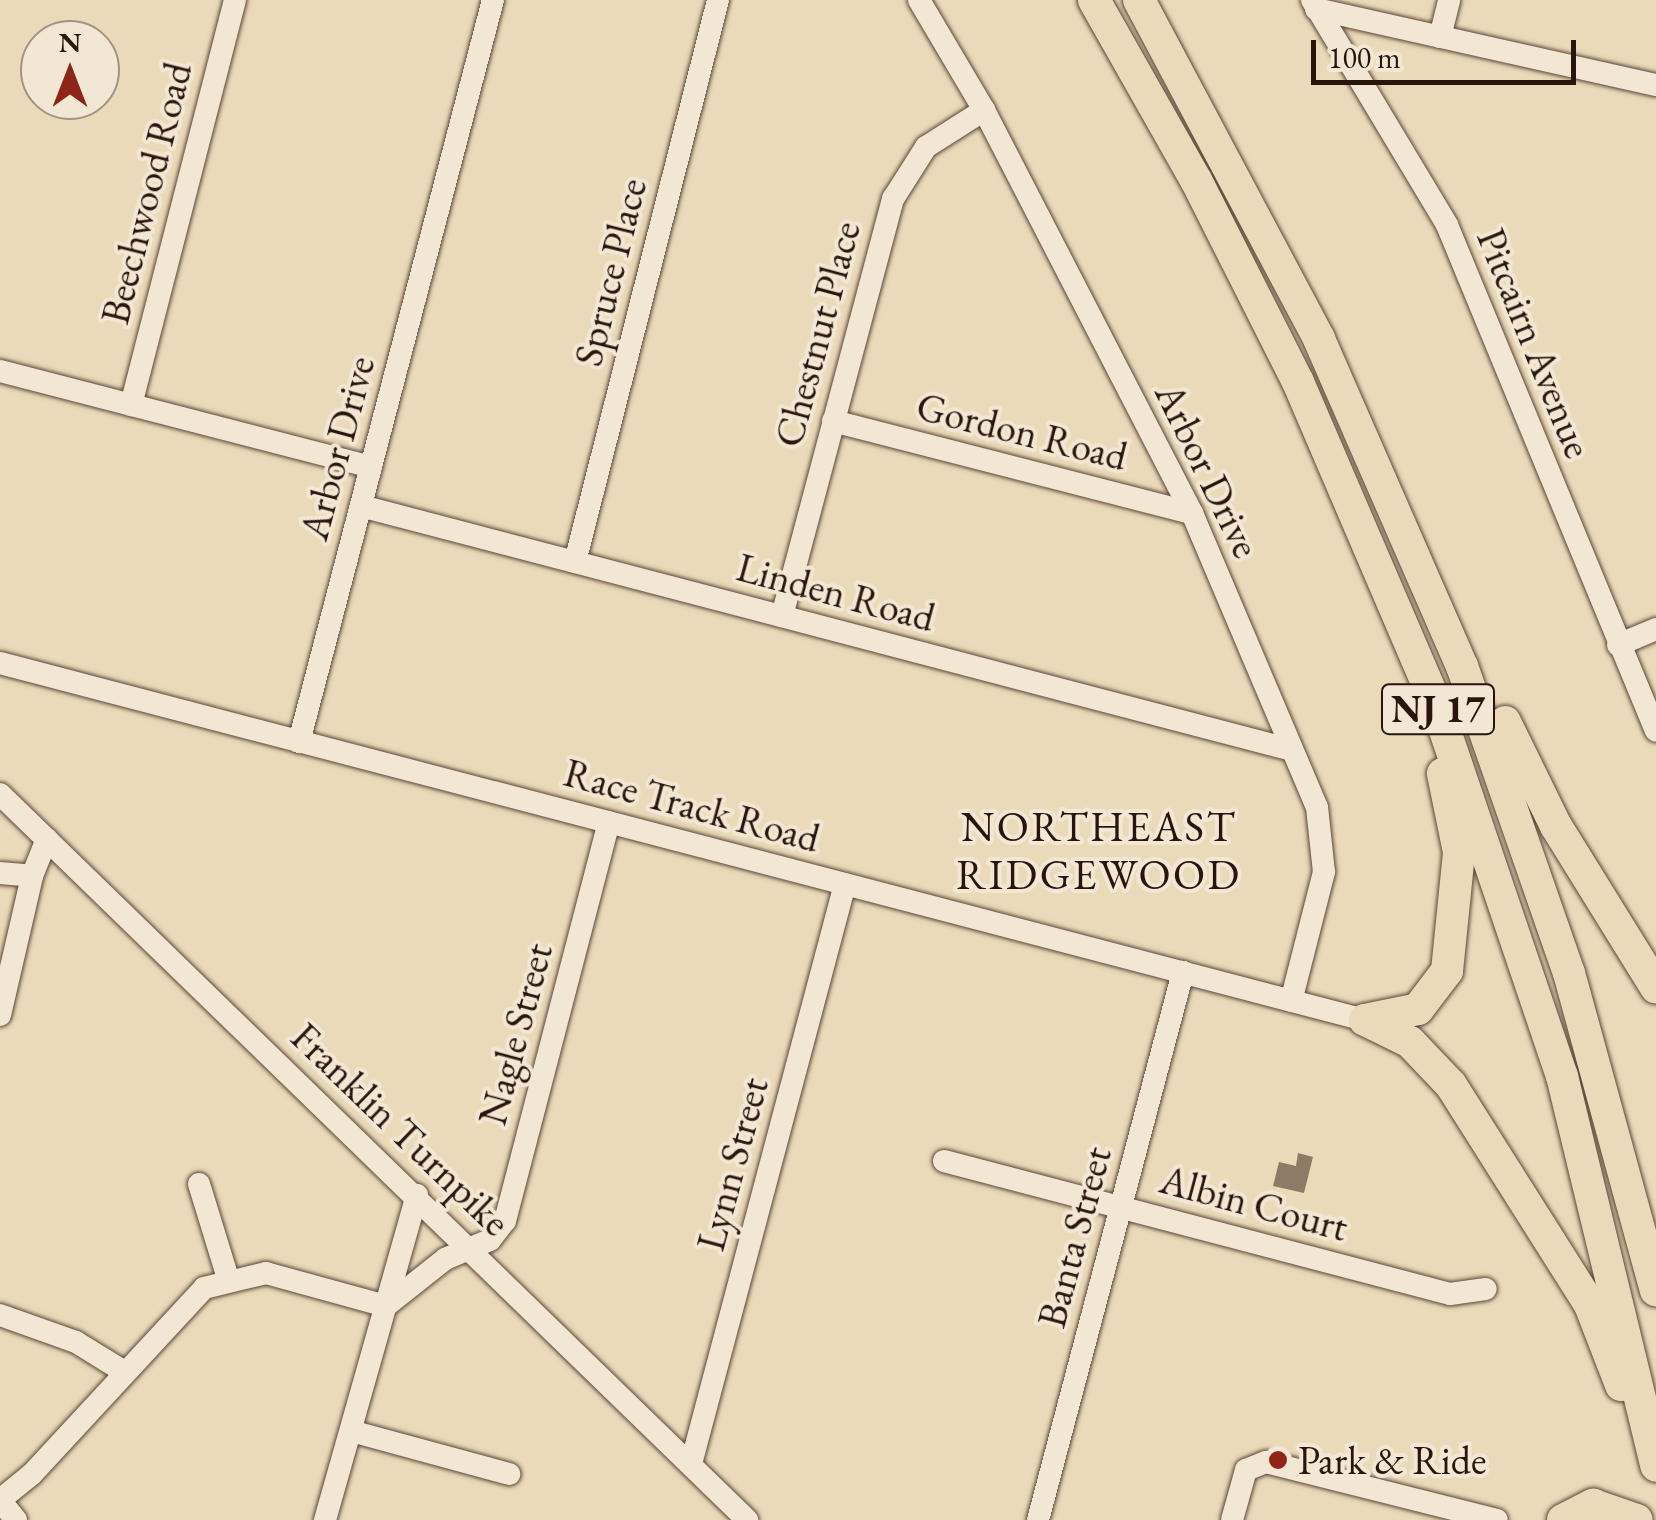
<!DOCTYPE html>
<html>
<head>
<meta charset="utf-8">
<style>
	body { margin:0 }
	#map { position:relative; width:1656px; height:1520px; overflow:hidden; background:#ebdab9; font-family:"EB Garamond",serif }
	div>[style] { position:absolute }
	.building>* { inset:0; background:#8e7b66 }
	.roads { filter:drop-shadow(0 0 2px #5a4637) drop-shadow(0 0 2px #5a4637) }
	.minor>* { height:22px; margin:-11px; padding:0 11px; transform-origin:11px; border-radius:11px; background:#f2e7d2 }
	.highway>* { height:32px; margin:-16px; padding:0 16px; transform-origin:16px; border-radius:16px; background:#ebdab9 }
	.dots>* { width:28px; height:28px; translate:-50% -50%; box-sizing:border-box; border:5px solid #f2e7d2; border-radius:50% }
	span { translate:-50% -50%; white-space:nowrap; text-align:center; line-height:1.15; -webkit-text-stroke:8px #f2e7d2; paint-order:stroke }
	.shield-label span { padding:2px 8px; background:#f2e7d2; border:2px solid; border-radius:8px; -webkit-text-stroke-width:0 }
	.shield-label { font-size:38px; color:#29150c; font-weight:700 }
	.street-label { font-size:40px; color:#29150c }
	.poi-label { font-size:40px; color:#29150c }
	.left { translate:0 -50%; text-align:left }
	.neighbourhood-label { font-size:42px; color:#29150c; letter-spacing:2.5px }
	.north { position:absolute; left:20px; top:20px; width:100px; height:100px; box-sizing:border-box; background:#f2e7d2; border:2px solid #a29383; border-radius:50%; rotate:0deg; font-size:28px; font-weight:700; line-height:40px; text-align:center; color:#29150c }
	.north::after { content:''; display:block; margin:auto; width:35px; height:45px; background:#8f2418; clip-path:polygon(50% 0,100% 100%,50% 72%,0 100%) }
	.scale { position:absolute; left:1311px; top:40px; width:265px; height:45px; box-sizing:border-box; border:5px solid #29150c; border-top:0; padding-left:12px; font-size:30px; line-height:35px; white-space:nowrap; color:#29150c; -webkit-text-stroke:8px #f2e7d2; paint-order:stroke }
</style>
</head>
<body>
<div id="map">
	<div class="building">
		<i style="clip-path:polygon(1298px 1153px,1313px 1157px,1304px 1193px,1273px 1186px,1279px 1162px,1296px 1166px)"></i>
	</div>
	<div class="roads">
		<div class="minor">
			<i style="left:919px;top:0;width:128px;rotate:59.4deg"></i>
			<i style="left:984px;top:110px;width:454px;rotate:62.7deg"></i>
			<i style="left:1192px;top:513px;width:319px;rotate:67deg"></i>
			<i style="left:1317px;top:807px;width:65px;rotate:83.9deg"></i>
			<i style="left:1324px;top:872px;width:133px;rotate:104.3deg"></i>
			<i style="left:1312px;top:0;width:262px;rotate:59deg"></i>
			<i style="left:1447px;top:225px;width:547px;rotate:67.56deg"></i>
			<i style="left:1316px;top:9px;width:348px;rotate:12.6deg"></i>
			<i style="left:1440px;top:37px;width:38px;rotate:-76deg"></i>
			<i style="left:0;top:371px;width:383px;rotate:14.5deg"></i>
			<i style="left:131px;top:405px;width:418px;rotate:-75.6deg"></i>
			<i style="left:833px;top:421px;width:371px;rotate:14.4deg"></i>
			<i style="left:361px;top:506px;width:962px;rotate:14.69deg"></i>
			<i style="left:575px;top:562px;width:580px;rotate:-75.72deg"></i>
			<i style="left:782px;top:616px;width:432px;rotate:-75.1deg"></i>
			<i style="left:893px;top:199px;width:62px;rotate:-57.6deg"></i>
			<i style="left:926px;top:147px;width:69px;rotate:-32.5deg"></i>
			<i style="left:1618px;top:645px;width:41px;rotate:-22.8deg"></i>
			<i style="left:0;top:663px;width:1411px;rotate:14.66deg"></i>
			<i style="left:299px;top:742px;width:767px;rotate:-75.35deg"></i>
			<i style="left:0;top:794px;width:1042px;rotate:44.18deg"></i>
			<i style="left:0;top:873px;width:32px;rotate:5deg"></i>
			<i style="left:32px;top:876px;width:40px;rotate:-68deg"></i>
			<i style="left:0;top:1015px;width:143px;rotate:-77deg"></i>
			<i style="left:944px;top:1161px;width:523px;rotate:14.73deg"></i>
			<i style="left:1450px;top:1294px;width:36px;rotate:-8deg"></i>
			<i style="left:199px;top:1184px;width:98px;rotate:72.9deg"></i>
			<i style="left:386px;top:1306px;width:75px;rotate:-38.5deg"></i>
			<i style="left:445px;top:1259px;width:49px;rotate:-22.9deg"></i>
			<i style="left:490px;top:1240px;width:24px;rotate:-52deg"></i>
			<i style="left:505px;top:1221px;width:412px;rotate:-75.4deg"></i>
			<i style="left:0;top:1315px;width:81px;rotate:19.6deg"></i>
			<i style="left:76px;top:1342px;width:55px;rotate:31.7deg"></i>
			<i style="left:351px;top:1431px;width:164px;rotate:15.2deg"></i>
			<i style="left:691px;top:1464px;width:600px;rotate:-75.13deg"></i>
			<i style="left:16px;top:1520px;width:26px;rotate:-129deg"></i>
			<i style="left:0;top:1500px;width:41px;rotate:-39.1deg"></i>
			<i style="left:32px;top:1474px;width:253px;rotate:-47.2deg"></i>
			<i style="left:204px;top:1288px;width:64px;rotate:-13.6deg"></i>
			<i style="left:266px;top:1273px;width:124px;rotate:15.4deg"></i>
			<i style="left:325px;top:1520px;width:338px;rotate:-74.2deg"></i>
			<i style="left:1038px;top:1520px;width:567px;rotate:-75.18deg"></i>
			<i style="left:1232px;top:1520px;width:52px;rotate:-74.4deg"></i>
			<i style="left:1246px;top:1470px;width:22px;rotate:-22deg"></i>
			<i style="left:1266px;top:1462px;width:238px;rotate:14.1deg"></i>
		</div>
		<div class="highway">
			<i style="left:1094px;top:0;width:207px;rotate:60.5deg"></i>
			<i style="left:1196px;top:180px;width:226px;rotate:63.2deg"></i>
			<i style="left:1298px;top:382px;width:353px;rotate:66.8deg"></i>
			<i style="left:1437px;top:707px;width:390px;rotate:71.3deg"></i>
			<i style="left:1562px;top:1076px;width:401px;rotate:76.4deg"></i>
			<i style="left:1139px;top:0;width:384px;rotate:62deg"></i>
			<i style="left:1319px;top:339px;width:357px;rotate:66.4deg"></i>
			<i style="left:1462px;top:666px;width:325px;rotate:70.8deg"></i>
			<i style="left:1569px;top:973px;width:329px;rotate:74.7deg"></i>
			<i style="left:1505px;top:722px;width:116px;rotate:63.9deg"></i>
			<i style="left:1556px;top:826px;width:190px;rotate:58.2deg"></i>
			<i style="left:1365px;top:1020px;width:50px;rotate:26.1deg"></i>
			<i style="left:1410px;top:1042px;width:59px;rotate:46.4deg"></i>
			<i style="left:1451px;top:1085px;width:260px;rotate:57.7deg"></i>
			<i style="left:1590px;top:1305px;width:86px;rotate:68.8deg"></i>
			<i style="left:1365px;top:1020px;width:54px;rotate:-11.7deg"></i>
			<i style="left:1418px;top:1009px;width:48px;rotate:-52.7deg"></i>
			<i style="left:1447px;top:971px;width:120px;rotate:-84.2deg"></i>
			<i style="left:1459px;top:852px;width:80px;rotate:-101.6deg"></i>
			<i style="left:1563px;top:1520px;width:34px;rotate:-27deg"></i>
			<i style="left:1593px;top:1505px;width:46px;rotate:18.8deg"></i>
		</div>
	</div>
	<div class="dots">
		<i style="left:1278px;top:1460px;background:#8f2418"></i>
	</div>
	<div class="shield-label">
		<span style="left:1438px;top:709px">NJ 17</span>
	</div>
	<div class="street-label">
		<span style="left:146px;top:193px;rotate:-76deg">Beechwood Road</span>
		<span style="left:610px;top:272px;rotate:-76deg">Spruce Place</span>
		<span style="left:817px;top:334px;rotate:-75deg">Chestnut Place</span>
		<span style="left:1535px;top:343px;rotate:68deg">Pitcairn Avenue</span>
		<span style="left:1022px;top:431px;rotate:14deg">Gordon Road</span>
		<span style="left:337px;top:448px;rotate:-75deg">Arbor Drive</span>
		<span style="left:1208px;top:470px;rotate:64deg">Arbor Drive</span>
		<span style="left:836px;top:592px;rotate:15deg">Linden Road</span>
		<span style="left:692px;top:805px;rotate:15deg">Race Track Road</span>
		<span style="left:515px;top:1034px;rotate:-75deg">Nagle Street</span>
		<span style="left:401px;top:1129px;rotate:44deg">Franklin Turnpike</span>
		<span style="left:732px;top:1164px;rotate:-75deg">Lynn Street</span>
		<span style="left:1254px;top:1203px;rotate:15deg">Albin Court</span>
		<span style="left:1074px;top:1237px;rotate:-75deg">Banta Street</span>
	</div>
	<div class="poi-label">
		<span class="left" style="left:1298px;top:1460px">Park &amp; Ride</span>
	</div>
	<div class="neighbourhood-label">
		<span style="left:1099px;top:851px">NORTHEAST<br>RIDGEWOOD</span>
	</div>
	<div class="north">N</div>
	<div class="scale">100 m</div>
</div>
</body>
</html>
